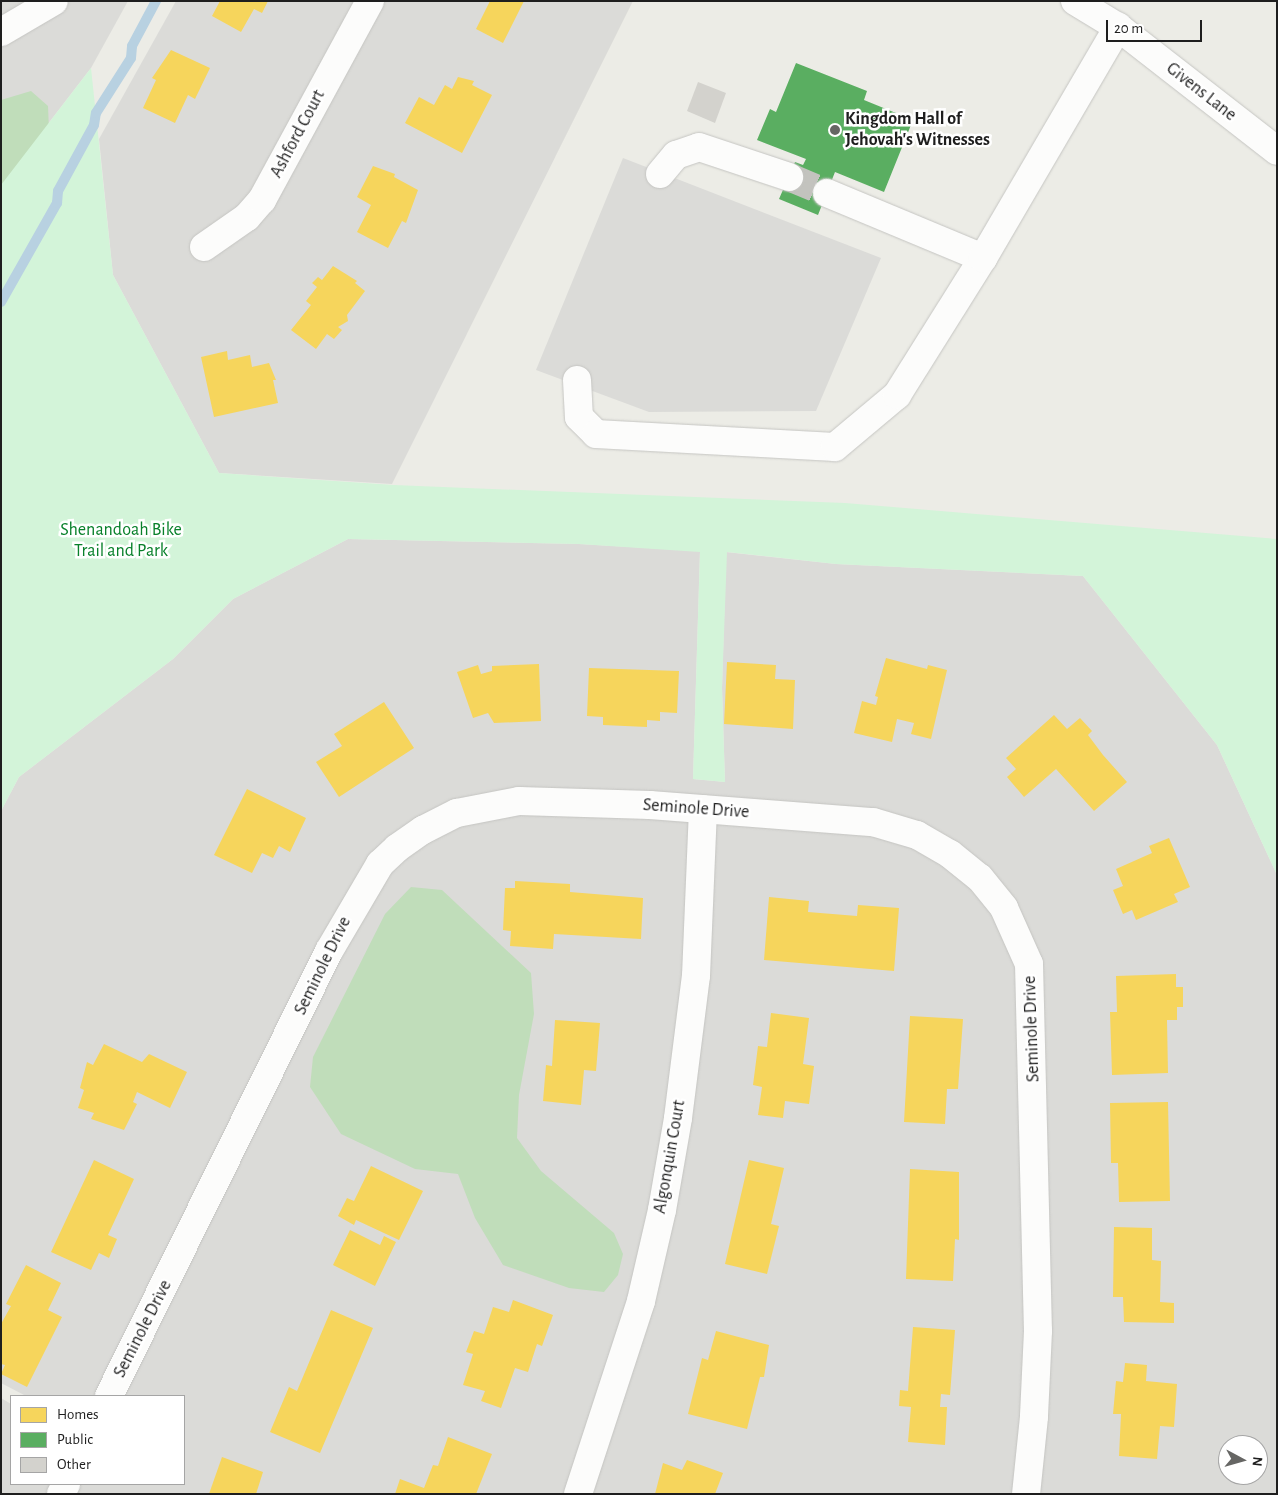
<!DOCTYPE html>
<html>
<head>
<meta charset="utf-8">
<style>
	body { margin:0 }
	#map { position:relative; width:1278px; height:1495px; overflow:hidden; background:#ecece6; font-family:"Alegreya Sans",sans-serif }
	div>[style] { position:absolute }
	.residential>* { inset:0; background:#dbdbd8 }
	.forest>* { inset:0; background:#c0ddba }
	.park>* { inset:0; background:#d3f4d9 }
	.homes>* { inset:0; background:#f6d55c }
	.public>* { inset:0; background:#5aae61 }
	.stream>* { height:10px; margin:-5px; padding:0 5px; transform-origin:5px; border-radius:5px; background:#b8d1e1 }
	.building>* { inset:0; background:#d3d2cd }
	.minor-tunnel>* { height:28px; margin-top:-14px; transform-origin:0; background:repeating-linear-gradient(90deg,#c3c3be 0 28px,transparent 0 42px) }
	.roads { filter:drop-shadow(0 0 1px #c5c5c2) drop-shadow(0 0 1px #c5c5c2) }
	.minor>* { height:28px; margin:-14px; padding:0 14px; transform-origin:14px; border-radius:14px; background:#fcfcfb }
	.dots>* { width:14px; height:14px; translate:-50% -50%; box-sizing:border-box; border:2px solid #fff; border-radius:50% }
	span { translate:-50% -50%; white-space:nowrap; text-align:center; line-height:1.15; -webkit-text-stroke:5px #fff; paint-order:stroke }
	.street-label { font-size:18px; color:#1e1e1e }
	.poi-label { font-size:18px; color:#1e1e1e; font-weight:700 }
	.left { translate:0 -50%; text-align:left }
	.park-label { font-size:18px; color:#08802a }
	.frame { position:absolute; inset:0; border:2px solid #1e1e1e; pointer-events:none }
	.legend { position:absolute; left:10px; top:1395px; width:175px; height:90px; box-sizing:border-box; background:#fff; border:1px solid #a5a5a5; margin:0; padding:6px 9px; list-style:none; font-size:15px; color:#1e1e1e }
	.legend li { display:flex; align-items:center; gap:10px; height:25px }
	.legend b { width:25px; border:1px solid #a5a5a5 }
	.north { position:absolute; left:1218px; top:1435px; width:50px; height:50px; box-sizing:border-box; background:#fff; border:1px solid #a5a5a5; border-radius:50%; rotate:96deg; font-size:14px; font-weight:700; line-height:20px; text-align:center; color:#1e1e1e }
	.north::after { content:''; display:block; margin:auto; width:18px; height:22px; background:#666664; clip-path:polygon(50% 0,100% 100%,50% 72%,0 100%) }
	.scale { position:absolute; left:1106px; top:20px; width:96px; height:22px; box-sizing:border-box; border:2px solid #1e1e1e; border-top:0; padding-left:6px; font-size:15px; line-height:18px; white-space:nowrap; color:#1e1e1e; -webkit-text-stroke:4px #fff; paint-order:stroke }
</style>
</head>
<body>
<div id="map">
	<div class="residential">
		<i style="clip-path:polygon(1px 1px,128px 1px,91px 68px,1px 185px)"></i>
		<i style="clip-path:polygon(176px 1px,633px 1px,392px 484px,219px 473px,113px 275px,99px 139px)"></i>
		<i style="clip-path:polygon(623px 158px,881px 258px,816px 411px,649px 412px,536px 370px)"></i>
		<i style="clip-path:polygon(evenodd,348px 539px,579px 544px,700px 551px,693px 779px,725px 782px,722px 688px,726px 552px,836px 564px,1083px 576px,1217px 745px,1277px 875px,1277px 1494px,1px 1494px,1px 1398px,11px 1404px,11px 1484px,184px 1484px,184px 1396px,26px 1396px,1px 1383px,1px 811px,19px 777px,173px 659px,233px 599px,348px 539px,1228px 1445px,1258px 1445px,1258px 1475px,1228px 1475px,1228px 1445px)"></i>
	</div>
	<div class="forest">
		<i style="clip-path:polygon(31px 91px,48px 106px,50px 155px,1px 338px,1px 100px)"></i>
		<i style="clip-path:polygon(411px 887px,442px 890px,531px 973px,534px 1014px,519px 1095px,517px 1138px,541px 1171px,614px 1233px,623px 1254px,618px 1275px,604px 1292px,569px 1288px,503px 1265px,475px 1218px,458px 1174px,415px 1169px,341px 1134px,310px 1087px,313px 1057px,385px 914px)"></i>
	</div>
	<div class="park">
		<i style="clip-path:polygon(91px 68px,113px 275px,219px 473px,394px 485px,845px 503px,1277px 539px,1277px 875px,1217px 745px,1083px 576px,836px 564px,727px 552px,722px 688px,725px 782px,693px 779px,700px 552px,579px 544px,348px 539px,233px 599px,173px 659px,19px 777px,1px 811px,1px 185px)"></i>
	</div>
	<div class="homes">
		<i style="clip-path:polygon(220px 1px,268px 1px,262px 13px,254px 9px,241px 32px,212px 16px)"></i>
		<i style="clip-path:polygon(490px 1px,524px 1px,503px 43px,476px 29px)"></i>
		<i style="clip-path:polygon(171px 50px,210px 68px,195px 99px,188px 95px,175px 123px,143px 108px,156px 80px,152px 78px)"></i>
		<i style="clip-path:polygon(458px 77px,474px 81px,472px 85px,492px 95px,462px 153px,405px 123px,419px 97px,434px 105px,445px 85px,452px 89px)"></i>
		<i style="clip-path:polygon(373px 166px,395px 174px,394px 177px,418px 190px,406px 223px,402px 221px,388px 248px,357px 232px,371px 205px,357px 197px)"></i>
		<i style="clip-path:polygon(333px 266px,357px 281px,355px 283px,365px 291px,347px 315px,348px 321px,338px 327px,342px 330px,334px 339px,327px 334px,316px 349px,291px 330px,311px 305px,306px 301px,317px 287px,312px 283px,318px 277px,322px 280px)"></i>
		<i style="clip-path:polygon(227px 351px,228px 360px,250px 355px,252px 367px,269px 363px,276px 380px,273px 380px,278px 403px,214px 417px,201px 357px)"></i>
		<i style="clip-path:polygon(886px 658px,927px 669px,928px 665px,947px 670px,931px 739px,911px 734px,914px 723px,897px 719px,892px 742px,854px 733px,862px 701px,876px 705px,878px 697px,875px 696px)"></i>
		<i style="clip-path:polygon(727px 662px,776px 665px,775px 679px,795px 680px,793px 729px,724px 724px)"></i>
		<i style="clip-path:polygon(539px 664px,541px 721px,494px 723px,488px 713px,473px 718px,457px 672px,478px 665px,481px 674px,492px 671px,492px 666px)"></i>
		<i style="clip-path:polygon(589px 668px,679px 671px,677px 713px,660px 712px,660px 721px,647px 720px,647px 727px,603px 725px,603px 717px,587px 716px)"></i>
		<i style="clip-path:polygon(384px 702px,414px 748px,339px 797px,316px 762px,342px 746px,334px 734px)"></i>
		<i style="clip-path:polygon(1054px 715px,1067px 729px,1080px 718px,1092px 731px,1088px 735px,1103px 755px,1127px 782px,1094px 811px,1056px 769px,1024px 797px,1007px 777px,1016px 769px,1006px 758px)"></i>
		<i style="clip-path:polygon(247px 789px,306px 818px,290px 852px,279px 846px,273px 858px,262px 853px,252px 873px,214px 855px)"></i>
		<i style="clip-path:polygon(1169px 838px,1190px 887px,1174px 894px,1178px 902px,1136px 920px,1132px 910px,1123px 914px,1113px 890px,1123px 886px,1116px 869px,1152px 853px,1149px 846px)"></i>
		<i style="clip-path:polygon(515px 881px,570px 884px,570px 892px,643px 898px,641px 939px,554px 934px,553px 949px,510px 946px,511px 931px,503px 930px,505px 888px,515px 888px)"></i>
		<i style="clip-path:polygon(769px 897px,809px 901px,808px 912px,857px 916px,858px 905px,899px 908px,894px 971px,764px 960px)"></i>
		<i style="clip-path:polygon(1176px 974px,1176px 987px,1183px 987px,1183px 1007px,1177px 1007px,1177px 1020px,1167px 1020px,1168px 1073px,1112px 1075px,1110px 1012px,1117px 1012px,1116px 976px)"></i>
		<i style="clip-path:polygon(771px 1013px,809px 1018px,803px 1064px,814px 1066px,809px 1104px,785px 1101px,783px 1118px,758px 1115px,762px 1087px,753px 1085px,758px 1046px,767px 1047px)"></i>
		<i style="clip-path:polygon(910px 1016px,963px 1019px,958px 1089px,947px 1089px,945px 1124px,904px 1122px)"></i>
		<i style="clip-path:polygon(555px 1020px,600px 1023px,596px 1071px,584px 1070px,581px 1105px,543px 1101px,546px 1065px,552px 1066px)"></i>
		<i style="clip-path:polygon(104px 1044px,142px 1062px,149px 1054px,187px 1072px,170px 1108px,137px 1092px,133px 1102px,137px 1104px,124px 1130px,91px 1119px,94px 1113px,78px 1108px,84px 1090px,80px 1088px,87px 1062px,93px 1065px)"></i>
		<i style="clip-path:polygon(1168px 1102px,1170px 1201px,1119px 1202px,1118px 1163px,1111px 1163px,1110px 1103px)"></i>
		<i style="clip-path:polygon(94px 1160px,134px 1179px,108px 1235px,117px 1239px,109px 1258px,99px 1253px,91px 1270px,51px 1252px)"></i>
		<i style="clip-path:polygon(749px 1160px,784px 1168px,771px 1224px,779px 1226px,767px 1274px,725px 1264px)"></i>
		<i style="clip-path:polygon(371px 1166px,423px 1191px,399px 1240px,356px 1220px,354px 1225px,338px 1216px,347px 1198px,354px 1201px)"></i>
		<i style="clip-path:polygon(910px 1169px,959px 1172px,959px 1240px,955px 1239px,953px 1281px,906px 1279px)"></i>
		<i style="clip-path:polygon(1114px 1227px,1152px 1228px,1152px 1260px,1161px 1261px,1160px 1302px,1174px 1303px,1174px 1323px,1124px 1322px,1123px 1297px,1113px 1297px)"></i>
		<i style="clip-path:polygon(350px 1230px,380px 1245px,384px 1236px,396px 1242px,375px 1286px,333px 1265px)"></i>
		<i style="clip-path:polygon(26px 1265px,61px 1283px,48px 1310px,62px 1317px,27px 1387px,1px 1374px,5px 1365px,1px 1364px,1px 1324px,11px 1306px,6px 1304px)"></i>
		<i style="clip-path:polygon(513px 1300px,553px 1315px,542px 1346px,537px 1344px,528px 1372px,515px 1368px,501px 1408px,481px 1401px,485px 1391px,463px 1385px,473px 1354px,466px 1352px,474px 1331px,484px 1334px,493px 1307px,509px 1312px)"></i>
		<i style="clip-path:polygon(331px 1310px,373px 1328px,320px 1453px,270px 1432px,289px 1387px,297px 1391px)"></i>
		<i style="clip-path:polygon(913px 1327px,955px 1330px,950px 1395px,941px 1394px,940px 1407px,947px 1407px,945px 1445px,908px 1442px,911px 1407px,899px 1406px,900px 1390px,908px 1391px)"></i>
		<i style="clip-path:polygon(716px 1331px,769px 1345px,764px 1377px,760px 1377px,747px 1429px,688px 1414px,702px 1358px,708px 1360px)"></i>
		<i style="clip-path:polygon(1125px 1363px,1147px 1365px,1146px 1381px,1177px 1384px,1174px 1427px,1160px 1426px,1157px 1459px,1119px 1456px,1121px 1414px,1113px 1414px,1116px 1381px,1123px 1382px)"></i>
		<i style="clip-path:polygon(448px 1437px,492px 1454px,476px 1494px,395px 1494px,400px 1479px,424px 1488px,433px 1465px,438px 1466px)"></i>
		<i style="clip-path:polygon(222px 1457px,263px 1472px,256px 1494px,209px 1494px)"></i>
		<i style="clip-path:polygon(687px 1460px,723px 1473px,715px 1494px,655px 1494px,663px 1463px,682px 1470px)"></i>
	</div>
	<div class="public">
		<i style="clip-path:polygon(796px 63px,867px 91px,864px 100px,913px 120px,884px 192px,835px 172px,818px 215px,779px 199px,795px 162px,803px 165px,806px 159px,757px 140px,770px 109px,776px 112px)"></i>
	</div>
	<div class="stream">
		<i style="left:1px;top:302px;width:114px;rotate:-60.5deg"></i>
		<i style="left:57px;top:203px;width:12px;rotate:-85deg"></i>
		<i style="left:58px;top:191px;width:75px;rotate:-61.4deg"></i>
		<i style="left:94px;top:125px;width:12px;rotate:-81deg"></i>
		<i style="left:96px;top:113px;width:65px;rotate:-57.5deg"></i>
		<i style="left:131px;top:58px;width:12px;rotate:-85deg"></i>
		<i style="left:132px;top:46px;width:51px;rotate:-61.9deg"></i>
	</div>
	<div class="building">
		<i style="clip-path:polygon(698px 82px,726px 93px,715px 123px,687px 111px)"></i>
	</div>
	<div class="minor-tunnel">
		<i style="left:789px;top:177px;width:41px;rotate:22.8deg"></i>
	</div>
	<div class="roads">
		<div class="minor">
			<i style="left:1075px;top:1px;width:50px;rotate:31.2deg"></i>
			<i style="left:1118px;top:27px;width:202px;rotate:37.9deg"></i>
			<i style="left:1px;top:32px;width:61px;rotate:-30.3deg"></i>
			<i style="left:660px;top:174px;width:25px;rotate:-50deg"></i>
			<i style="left:676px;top:155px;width:24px;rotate:-19deg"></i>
			<i style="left:699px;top:147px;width:95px;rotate:18.4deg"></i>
			<i style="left:827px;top:193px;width:169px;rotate:22.6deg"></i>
			<i style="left:204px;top:247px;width:52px;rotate:-34.9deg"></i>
			<i style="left:247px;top:217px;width:23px;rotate:-49deg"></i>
			<i style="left:262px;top:200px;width:226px;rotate:-61.5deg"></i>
			<i style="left:577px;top:380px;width:37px;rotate:87deg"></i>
			<i style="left:579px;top:417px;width:24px;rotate:45deg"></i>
			<i style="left:596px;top:434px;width:239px;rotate:3.1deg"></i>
			<i style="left:835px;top:447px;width:81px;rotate:-40deg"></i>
			<i style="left:897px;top:395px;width:162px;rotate:-57.9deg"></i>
			<i style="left:983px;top:258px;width:268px;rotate:-59.7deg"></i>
			<i style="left:109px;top:1396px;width:496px;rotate:-63.7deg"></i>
			<i style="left:329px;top:951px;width:101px;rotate:-59.6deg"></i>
			<i style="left:380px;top:864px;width:23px;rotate:-43deg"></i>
			<i style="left:397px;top:848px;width:32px;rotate:-35deg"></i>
			<i style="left:423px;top:830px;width:38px;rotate:-27deg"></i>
			<i style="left:457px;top:813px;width:63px;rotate:-11deg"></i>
			<i style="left:519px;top:801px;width:131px;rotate:1.7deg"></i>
			<i style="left:650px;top:805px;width:224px;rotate:4.4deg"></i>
			<i style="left:873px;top:822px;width:46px;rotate:16.5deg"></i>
			<i style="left:917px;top:835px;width:38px;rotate:30deg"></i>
			<i style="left:950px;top:854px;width:38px;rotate:39deg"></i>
			<i style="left:980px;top:878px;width:38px;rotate:51deg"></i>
			<i style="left:1004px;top:908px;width:61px;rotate:65.9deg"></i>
			<i style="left:1029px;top:964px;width:367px;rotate:88.6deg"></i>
			<i style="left:1038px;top:1331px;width:86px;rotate:92.7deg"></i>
			<i style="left:1034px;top:1417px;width:77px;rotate:95.9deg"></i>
			<i style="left:61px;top:1494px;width:11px;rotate:-63deg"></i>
			<i style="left:578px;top:1494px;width:203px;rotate:-71.9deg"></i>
			<i style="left:641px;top:1301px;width:93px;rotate:-77deg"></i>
			<i style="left:662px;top:1210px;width:93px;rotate:-80.1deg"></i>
			<i style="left:678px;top:1118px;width:143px;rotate:-82.8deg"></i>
			<i style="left:696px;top:976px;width:167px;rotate:-87.6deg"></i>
		</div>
	</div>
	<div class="dots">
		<i style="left:835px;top:130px;background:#666664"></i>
	</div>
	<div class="street-label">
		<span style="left:1201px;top:92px;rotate:38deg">Givens Lane</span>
		<span style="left:298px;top:134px;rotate:-62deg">Ashford Court</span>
		<span style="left:696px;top:809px;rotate:4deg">Seminole Drive</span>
		<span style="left:323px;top:966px;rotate:-64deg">Seminole Drive</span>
		<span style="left:1032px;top:1029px;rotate:-92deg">Seminole Drive</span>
		<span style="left:670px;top:1157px;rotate:-80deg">Algonquin Court</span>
		<span style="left:143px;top:1329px;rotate:-63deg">Seminole Drive</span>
	</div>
	<div class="poi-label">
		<span class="left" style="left:845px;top:130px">Kingdom Hall of<br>Jehovah's Witnesses</span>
	</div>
	<div class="park-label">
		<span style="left:121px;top:541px">Shenandoah Bike<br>Trail and Park</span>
	</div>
	<div class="frame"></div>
	<ul class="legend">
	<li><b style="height:14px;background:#f6d55c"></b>Homes</li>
	<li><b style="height:14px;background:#5aae61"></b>Public</li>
	<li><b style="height:14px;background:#d3d2cd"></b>Other</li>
	</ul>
	<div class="north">N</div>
	<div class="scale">20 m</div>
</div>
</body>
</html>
